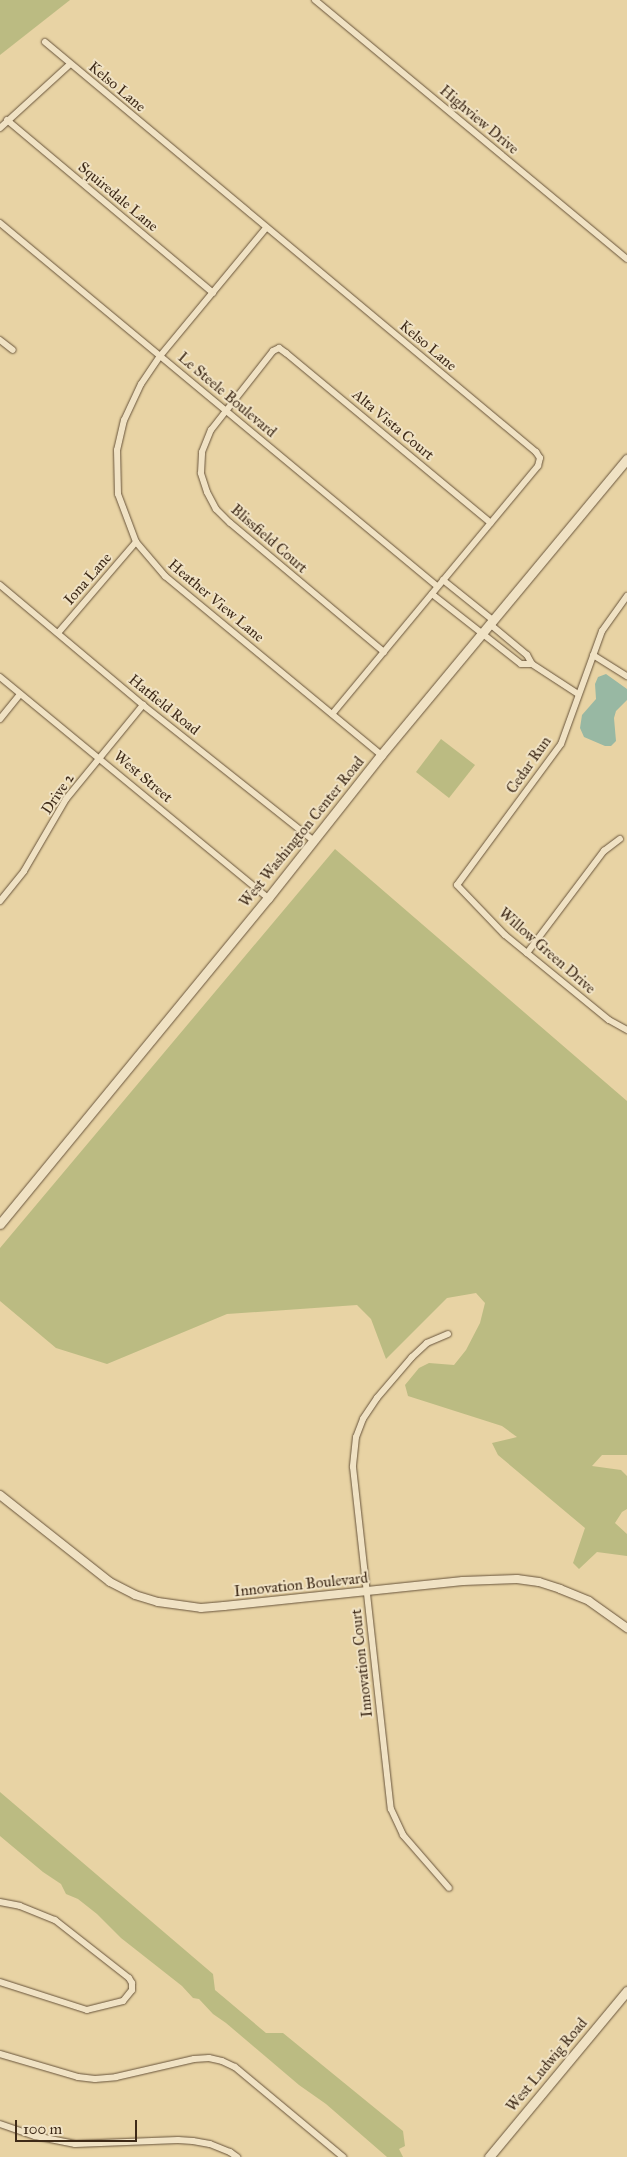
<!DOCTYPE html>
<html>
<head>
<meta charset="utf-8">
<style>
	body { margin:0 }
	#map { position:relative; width:627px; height:2157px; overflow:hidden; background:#e8d3a4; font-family:"IM FELL Great Primer",serif }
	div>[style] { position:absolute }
	.green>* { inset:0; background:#bbbb82 }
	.water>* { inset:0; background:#98b8a3 }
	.roads { filter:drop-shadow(0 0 1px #68543b) drop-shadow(0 0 1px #68543b) }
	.minor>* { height:6px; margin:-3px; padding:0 3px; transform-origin:3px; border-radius:3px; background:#f0e2c4 }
	.tertiary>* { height:8px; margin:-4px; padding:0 4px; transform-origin:4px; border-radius:4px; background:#f0e2c4 }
	.secondary>* { height:9px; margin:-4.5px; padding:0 4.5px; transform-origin:4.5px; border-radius:4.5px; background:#f0e2c4 }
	span { translate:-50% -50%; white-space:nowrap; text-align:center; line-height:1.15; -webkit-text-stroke:4px #f0e2c4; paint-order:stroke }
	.street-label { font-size:15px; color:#3e2a18 }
	.scale { position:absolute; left:15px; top:2120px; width:122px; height:22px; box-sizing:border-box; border:2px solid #3e2a18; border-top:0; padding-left:6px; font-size:15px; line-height:18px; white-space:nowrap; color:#3e2a18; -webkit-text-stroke:4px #f0e2c4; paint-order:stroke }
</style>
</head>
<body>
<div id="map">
	<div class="green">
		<i style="clip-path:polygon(0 0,70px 0,0 55px)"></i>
		<i style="clip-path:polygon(441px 739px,475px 765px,449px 798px,416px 772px)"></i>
		<i style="clip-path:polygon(335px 849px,627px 1101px,627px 1455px,602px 1455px,592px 1466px,621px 1470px,627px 1476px,627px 1509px,622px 1512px,615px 1523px,627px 1534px,627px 1556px,597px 1552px,579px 1569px,573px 1563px,585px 1528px,498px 1455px,492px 1443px,517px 1437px,502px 1426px,408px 1396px,405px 1385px,419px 1368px,429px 1363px,454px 1365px,466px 1350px,480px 1323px,485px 1303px,476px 1293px,447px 1298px,386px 1359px,371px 1319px,357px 1305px,227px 1314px,107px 1364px,56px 1348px,0 1301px,0 1248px)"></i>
		<i style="clip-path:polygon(0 1792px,213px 1974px,215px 1990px,266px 2033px,283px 2033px,403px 2131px,405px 2146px,399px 2149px,403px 2157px,387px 2157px,326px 2104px,299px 2085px,226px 2023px,213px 2014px,199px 1999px,193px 1998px,182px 1986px,121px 1938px,97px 1914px,78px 1899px,66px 1894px,61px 1884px,43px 1872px,0 1836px)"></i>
	</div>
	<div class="water">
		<i style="clip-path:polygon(606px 674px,627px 689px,627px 700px,616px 711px,614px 718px,616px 741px,611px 746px,605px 746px,584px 737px,580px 728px,582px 715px,596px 699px,595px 684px,598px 677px)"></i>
	</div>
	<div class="roads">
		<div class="minor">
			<i style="left:315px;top:0;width:405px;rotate:39.7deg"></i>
			<i style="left:45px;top:42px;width:640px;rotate:39.86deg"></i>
			<i style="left:536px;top:452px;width:7px;rotate:56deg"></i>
			<i style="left:540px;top:458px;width:8px;rotate:104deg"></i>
			<i style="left:538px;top:466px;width:322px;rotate:129.7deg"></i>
			<i style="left:7px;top:120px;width:269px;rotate:40deg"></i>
			<i style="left:0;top:128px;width:95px;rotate:-42.4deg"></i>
			<i style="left:0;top:223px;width:568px;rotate:39.72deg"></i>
			<i style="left:266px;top:228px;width:166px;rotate:129.6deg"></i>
			<i style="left:160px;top:356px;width:34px;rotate:124deg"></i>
			<i style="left:141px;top:384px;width:40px;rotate:115deg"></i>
			<i style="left:124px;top:420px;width:31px;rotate:103deg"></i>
			<i style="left:117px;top:450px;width:44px;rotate:88.7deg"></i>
			<i style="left:118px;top:494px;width:51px;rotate:69.4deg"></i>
			<i style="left:136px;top:542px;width:45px;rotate:49.5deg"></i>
			<i style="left:165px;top:576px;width:281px;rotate:39.6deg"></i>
			<i style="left:0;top:340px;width:16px;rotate:38deg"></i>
			<i style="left:443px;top:580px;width:65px;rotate:38.8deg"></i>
			<i style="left:0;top:585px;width:187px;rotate:40deg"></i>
			<i style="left:143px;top:705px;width:218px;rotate:38.5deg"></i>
			<i style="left:432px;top:594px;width:113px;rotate:38.2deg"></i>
			<i style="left:521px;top:664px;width:11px"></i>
			<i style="left:627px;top:596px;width:43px;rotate:125.5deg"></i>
			<i style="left:602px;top:631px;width:120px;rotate:109.9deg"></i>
			<i style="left:561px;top:744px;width:175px;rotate:126.4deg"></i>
			<i style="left:457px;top:885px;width:69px;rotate:46.2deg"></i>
			<i style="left:505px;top:935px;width:134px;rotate:39.3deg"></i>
			<i style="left:609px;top:1020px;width:21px;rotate:29deg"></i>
			<i style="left:491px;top:625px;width:47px;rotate:39.8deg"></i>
			<i style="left:527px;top:655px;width:10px;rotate:61deg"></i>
			<i style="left:532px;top:664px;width:55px;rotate:33.1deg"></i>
			<i style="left:58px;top:633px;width:120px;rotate:-49.4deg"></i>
			<i style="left:384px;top:652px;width:201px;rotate:-140deg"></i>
			<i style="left:230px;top:523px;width:20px;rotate:-135deg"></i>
			<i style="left:216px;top:509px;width:19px;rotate:-118deg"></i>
			<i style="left:207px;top:492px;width:20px;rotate:-108deg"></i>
			<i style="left:201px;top:473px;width:21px;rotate:-87deg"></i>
			<i style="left:202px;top:452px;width:24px;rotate:-68deg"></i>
			<i style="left:211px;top:430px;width:100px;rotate:-51.9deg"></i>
			<i style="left:273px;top:351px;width:7px;rotate:-27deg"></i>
			<i style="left:279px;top:348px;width:9px;rotate:36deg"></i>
			<i style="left:286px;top:353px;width:266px;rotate:39.7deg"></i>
			<i style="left:593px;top:655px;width:40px;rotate:32deg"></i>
			<i style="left:0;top:677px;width:347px;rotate:39.5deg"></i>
			<i style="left:0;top:719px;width:32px;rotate:-51deg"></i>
			<i style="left:0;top:901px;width:38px;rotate:-51deg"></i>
			<i style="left:24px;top:871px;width:83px;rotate:-59.7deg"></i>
			<i style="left:66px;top:799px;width:122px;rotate:-50.7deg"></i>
			<i style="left:527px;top:953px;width:128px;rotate:-53deg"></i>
			<i style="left:604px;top:851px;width:20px;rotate:-37deg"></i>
			<i style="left:448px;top:1334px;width:23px;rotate:157deg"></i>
			<i style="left:427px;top:1343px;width:21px;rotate:137deg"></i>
			<i style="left:412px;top:1357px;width:54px;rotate:130.5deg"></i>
			<i style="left:377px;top:1398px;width:25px;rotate:124deg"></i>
			<i style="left:363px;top:1419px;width:19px;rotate:111deg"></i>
			<i style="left:356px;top:1437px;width:30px;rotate:96deg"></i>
			<i style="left:353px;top:1467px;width:344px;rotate:83.7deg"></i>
			<i style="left:391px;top:1809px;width:29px;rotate:65deg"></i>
			<i style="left:403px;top:1835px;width:70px;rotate:49deg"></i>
			<i style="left:0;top:1902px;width:20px;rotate:11deg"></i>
			<i style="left:20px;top:1906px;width:38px;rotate:22deg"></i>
			<i style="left:55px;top:1920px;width:94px;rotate:38.1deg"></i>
			<i style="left:129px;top:1978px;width:6px;rotate:59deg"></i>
			<i style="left:132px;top:1983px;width:7px;rotate:90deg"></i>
			<i style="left:132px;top:1990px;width:14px;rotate:129deg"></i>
			<i style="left:123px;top:2001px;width:37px;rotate:166deg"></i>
			<i style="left:87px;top:2010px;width:91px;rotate:-162.2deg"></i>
			<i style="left:0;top:2054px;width:81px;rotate:16.4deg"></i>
			<i style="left:78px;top:2077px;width:17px;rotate:7deg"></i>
			<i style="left:95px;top:2079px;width:21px;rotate:-5deg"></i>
			<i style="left:116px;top:2077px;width:80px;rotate:-13deg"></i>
			<i style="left:194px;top:2059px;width:15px;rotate:-4deg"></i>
			<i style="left:209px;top:2058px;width:13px;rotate:13deg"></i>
			<i style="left:222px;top:2061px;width:14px;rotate:25deg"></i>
			<i style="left:235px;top:2067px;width:141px;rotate:39.8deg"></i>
			<i style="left:0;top:2124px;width:37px;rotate:19deg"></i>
			<i style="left:35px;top:2136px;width:41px;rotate:11.3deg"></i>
			<i style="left:75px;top:2144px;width:103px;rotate:-2.2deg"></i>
			<i style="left:178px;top:2140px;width:15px;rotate:4deg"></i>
			<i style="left:193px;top:2141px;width:17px;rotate:10deg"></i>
			<i style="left:210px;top:2144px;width:22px;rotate:22deg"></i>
			<i style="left:230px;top:2152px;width:9px;rotate:36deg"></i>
		</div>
		<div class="tertiary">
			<i style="left:0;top:1495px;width:140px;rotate:38.3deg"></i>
			<i style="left:110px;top:1582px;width:28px;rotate:27deg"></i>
			<i style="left:135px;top:1595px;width:24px;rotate:17deg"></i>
			<i style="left:158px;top:1602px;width:43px;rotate:7.9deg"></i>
			<i style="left:201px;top:1608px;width:23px;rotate:-5deg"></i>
			<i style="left:224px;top:1606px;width:240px;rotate:-6deg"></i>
			<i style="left:463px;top:1581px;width:54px;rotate:-2.1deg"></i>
			<i style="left:517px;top:1579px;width:22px;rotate:8deg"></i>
			<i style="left:539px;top:1582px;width:22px;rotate:18deg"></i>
			<i style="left:560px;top:1589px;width:31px;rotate:22deg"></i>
			<i style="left:589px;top:1601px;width:47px;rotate:35.4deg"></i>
		</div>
		<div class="secondary">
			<i style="left:0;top:1224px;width:422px;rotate:-50.6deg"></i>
			<i style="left:268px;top:898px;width:182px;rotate:-51.7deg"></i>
			<i style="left:381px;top:755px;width:385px;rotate:-50.3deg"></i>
			<i style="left:489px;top:2157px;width:216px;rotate:-50.3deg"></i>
		</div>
	</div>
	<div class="street-label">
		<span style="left:117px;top:87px;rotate:40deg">Kelso Lane</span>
		<span style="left:479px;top:120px;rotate:40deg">Highview Drive</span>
		<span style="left:118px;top:197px;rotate:40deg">Squiredale Lane</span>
		<span style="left:428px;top:346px;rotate:40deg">Kelso Lane</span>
		<span style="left:227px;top:395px;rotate:40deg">Le Steele Boulevard</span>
		<span style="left:393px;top:425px;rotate:40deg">Alta Vista Court</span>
		<span style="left:269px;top:539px;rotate:41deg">Blissfield Court</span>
		<span style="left:88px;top:579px;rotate:-49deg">Iona Lane</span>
		<span style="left:216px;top:601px;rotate:40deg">Heather View Lane</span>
		<span style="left:164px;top:705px;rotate:39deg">Hatfield Road</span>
		<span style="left:529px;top:765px;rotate:-55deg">Cedar Run</span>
		<span style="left:143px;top:777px;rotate:40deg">West Street</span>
		<span style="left:58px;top:794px;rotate:-56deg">Drive 2</span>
		<span style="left:302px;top:832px;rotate:-51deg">West Washington Center Road</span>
		<span style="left:547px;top:951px;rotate:41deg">Willow Green Drive</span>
		<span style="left:301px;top:1585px;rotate:-6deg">Innovation Boulevard</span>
		<span style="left:362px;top:1663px;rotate:-96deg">Innovation Court</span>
		<span style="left:547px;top:2065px;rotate:-50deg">West Ludwig Road</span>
	</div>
	<div class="scale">100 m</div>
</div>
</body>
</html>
